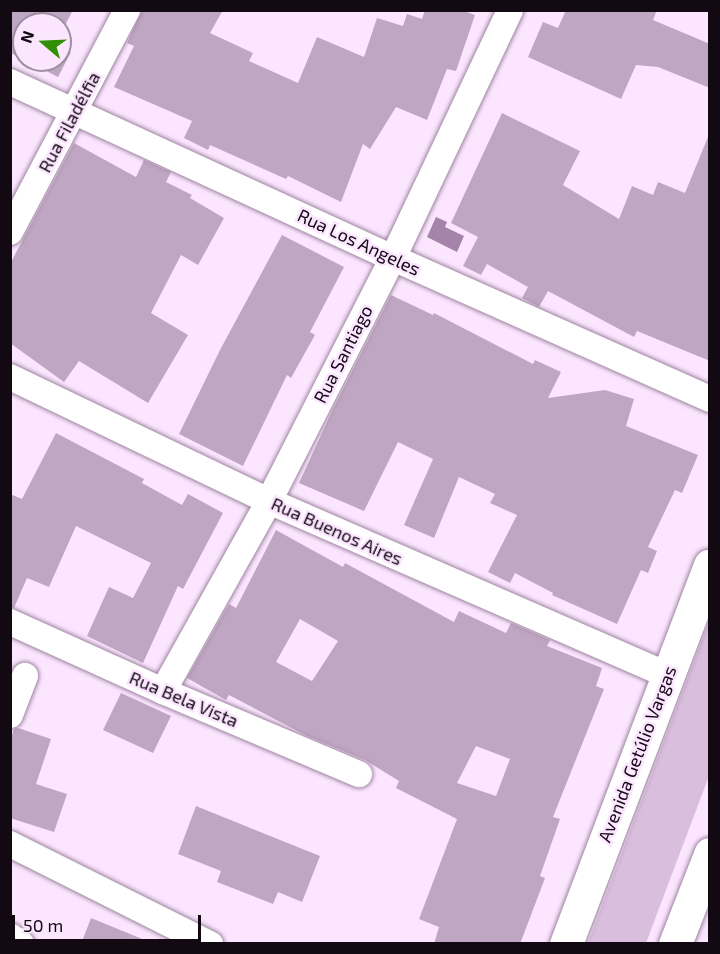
<!DOCTYPE html>
<html>
<head>
<meta charset="utf-8">
<style>
	body { margin:0 }
	#map { position:relative; width:720px; height:954px; overflow:hidden; background:#fce6ff; font-family:"Exo 2",sans-serif }
	div>[style] { position:absolute }
	.green>* { inset:0; background:#dabede }
	.water>* { inset:0; background:#a484a8 }
	.building>* { inset:0; background:#bfa6c2 }
	.roads { filter:drop-shadow(0 0 2px #9d84a0) drop-shadow(0 0 2px #9d84a0) }
	.minor>* { height:26px; margin:-13px; padding:0 13px; transform-origin:13px; border-radius:13px; background:#fff }
	.major>* { height:33px; margin:-16.5px; padding:0 16.5px; transform-origin:16.5px; border-radius:16.5px; background:#fff }
	span { translate:-50% -50%; white-space:nowrap; text-align:center; line-height:1.15; -webkit-text-stroke:5px #fce6ff; paint-order:stroke }
	.street-label { font-size:18px; color:#120913 }
	.frame { position:absolute; inset:0; border:12px solid #120913; pointer-events:none }
	.north { position:absolute; left:12px; top:12px; width:60px; height:60px; box-sizing:border-box; background:#fce6ff; border:2px solid #9e8ea1; border-radius:50%; rotate:289deg; font-size:16px; font-weight:700; line-height:24px; text-align:center; color:#120913 }
	.north::after { content:''; display:block; margin:auto; width:21px; height:27px; background:#318f04; clip-path:polygon(50% 0,100% 100%,50% 72%,0 100%) }
	.scale { position:absolute; left:12px; top:915px; width:189px; height:27px; box-sizing:border-box; border:3px solid #120913; border-top:0; padding-left:8px; font-size:18px; line-height:21px; white-space:nowrap; color:#120913; -webkit-text-stroke:4px #fce6ff; paint-order:stroke }
</style>
</head>
<body>
<div id="map">
	<div class="green">
		<i style="clip-path:polygon(709px 622px,709px 776px,646px 943px,588px 943px)"></i>
	</div>
	<div class="water">
		<i style="clip-path:polygon(436px 217px,447px 222px,445px 227px,464px 236px,457px 252px,427px 237px)"></i>
	</div>
	<div class="building">
		<i style="clip-path:polygon(10px 10px,73px 10px,60px 35px,60px 24px,24px 24px,24px 59px,10px 53px)"></i>
		<i style="clip-path:polygon(142px 10px,223px 10px,210px 33px,253px 53px,249px 61px,298px 83px,317px 37px,364px 57px,377px 18px,403px 26px,407px 14px,422px 19px,425px 10px,461px 10px,475px 15px,456px 71px,447px 69px,427px 120px,396px 107px,370px 149px,363px 144px,341px 202px,288px 176px,286px 179px,210px 145px,208px 150px,184px 138px,192px 121px,114px 87px,134px 46px,127px 43px)"></i>
		<i style="clip-path:polygon(566px 10px,657px 10px,653px 20px,710px 44px,710px 88px,658px 67px,636px 65px,621px 99px,528px 57px,543px 22px,558px 28px)"></i>
		<i style="clip-path:polygon(60px 46px,71px 52px,58px 77px,25px 60px,60px 60px)"></i>
		<i style="clip-path:polygon(502px 113px,580px 151px,563px 185px,619px 219px,632px 186px,653px 195px,658px 182px,685px 193px,710px 132px,710px 361px,637px 331px,634px 337px,548px 291px,539px 307px,522px 298px,528px 287px,487px 264px,481px 275px,463px 266px,478px 237px,451px 223px)"></i>
		<i style="clip-path:polygon(74px 143px,136px 177px,144px 160px,171px 172px,166px 182px,192px 195px,190px 198px,224px 218px,198px 265px,181px 255px,151px 313px,188px 335px,148px 403px,79px 361px,64px 382px,10px 343px,10px 264px)"></i>
		<i style="clip-path:polygon(282px 235px,344px 267px,310px 332px,315px 335px,291px 378px,287px 375px,243px 466px,179px 434px,220px 350px)"></i>
		<i style="clip-path:polygon(391px 295px,433px 315px,434px 313px,533px 364px,535px 360px,561px 372px,548px 398px,605px 390px,634px 399px,626px 426px,698px 455px,682px 493px,675px 490px,648px 547px,657px 551px,648px 573px,641px 570px,617px 624px,552px 595px,553px 593px,515px 573px,510px 583px,488px 572px,517px 515px,490px 503px,495px 494px,459px 477px,434px 538px,404px 525px,433px 459px,398px 442px,364px 511px,299px 483px,333px 409px)"></i>
		<i style="clip-path:polygon(56px 433px,144px 479px,142px 483px,182px 505px,188px 494px,223px 513px,183px 589px,178px 586px,143px 663px,87px 636px,109px 587px,133px 598px,151px 563px,76px 526px,49px 587px,27px 578px,14px 608px,10px 607px,10px 494px,22px 499px)"></i>
		<i style="clip-path:polygon(evenodd,276px 530px,343px 567px,345px 563px,454px 622px,459px 611px,506px 633px,511px 623px,550px 640px,547px 646px,602px 668px,596px 686px,604px 689px,553px 817px,560px 819px,540px 876px,545px 878px,520px 944px,434px 944px,439px 927px,419px 919px,457px 819px,396px 788px,399px 781px,365px 760px,305px 735px,229px 695px,226px 700px,187px 678px,229px 604px,236px 608px,276px 530px,300px 619px,338px 641px,312px 681px,276px 662px,300px 619px,276px 530px,476px 746px,510px 759px,496px 796px,457px 783px,476px 746px)"></i>
		<i style="clip-path:polygon(121px 693px,171px 716px,153px 753px,103px 730px)"></i>
		<i style="clip-path:polygon(18px 728px,51px 739px,36px 784px,67px 794px,54px 832px,10px 818px,10px 741px,14px 729px)"></i>
		<i style="clip-path:polygon(196px 806px,320px 856px,302px 902px,278px 892px,273px 904px,217px 882px,221px 871px,178px 854px)"></i>
		<i style="clip-path:polygon(91px 918px,152px 943px,152px 944px,81px 944px)"></i>
	</div>
	<div class="roads">
		<div class="minor">
			<i style="left:10px;top:82px;width:422px;rotate:24.7deg"></i>
			<i style="left:393px;top:258px;width:347px;rotate:24deg"></i>
			<i style="left:10px;top:232px;width:251px;rotate:-62.2deg"></i>
			<i style="left:10px;top:377px;width:287px;rotate:25.6deg"></i>
			<i style="left:269px;top:501px;width:434px;rotate:23.6deg"></i>
			<i style="left:10px;top:622px;width:168px;rotate:24.3deg"></i>
			<i style="left:163px;top:691px;width:213px;rotate:23deg"></i>
			<i style="left:163px;top:691px;width:218px;rotate:-60.8deg"></i>
			<i style="left:269px;top:501px;width:273px;rotate:-63deg"></i>
			<i style="left:393px;top:258px;width:274px;rotate:-64.7deg"></i>
			<i style="left:10px;top:715px;width:42px;rotate:-69deg"></i>
			<i style="left:10px;top:844px;width:224px;rotate:26.6deg"></i>
			<i style="left:10px;top:936px;width:14px;rotate:36deg"></i>
		</div>
		<div class="major">
			<i style="left:566px;top:944px;width:405px;rotate:-69.2deg"></i>
			<i style="left:675px;top:944px;width:97px;rotate:-68.7deg"></i>
		</div>
	</div>
	<div class="street-label">
		<span style="left:69px;top:122px;rotate:-62deg">Rua Filadélfia</span>
		<span style="left:359px;top:242px;rotate:25deg">Rua Los Angeles</span>
		<span style="left:343px;top:354px;rotate:-63deg">Rua Santiago</span>
		<span style="left:337px;top:531px;rotate:24deg">Rua Buenos Aires</span>
		<span style="left:184px;top:699px;rotate:23deg">Rua Bela Vista</span>
		<span style="left:637px;top:754px;rotate:-69deg">Avenida Getúlio Vargas</span>
	</div>
	<div class="frame"></div>
	<div class="north">N</div>
	<div class="scale">50 m</div>
</div>
</body>
</html>
